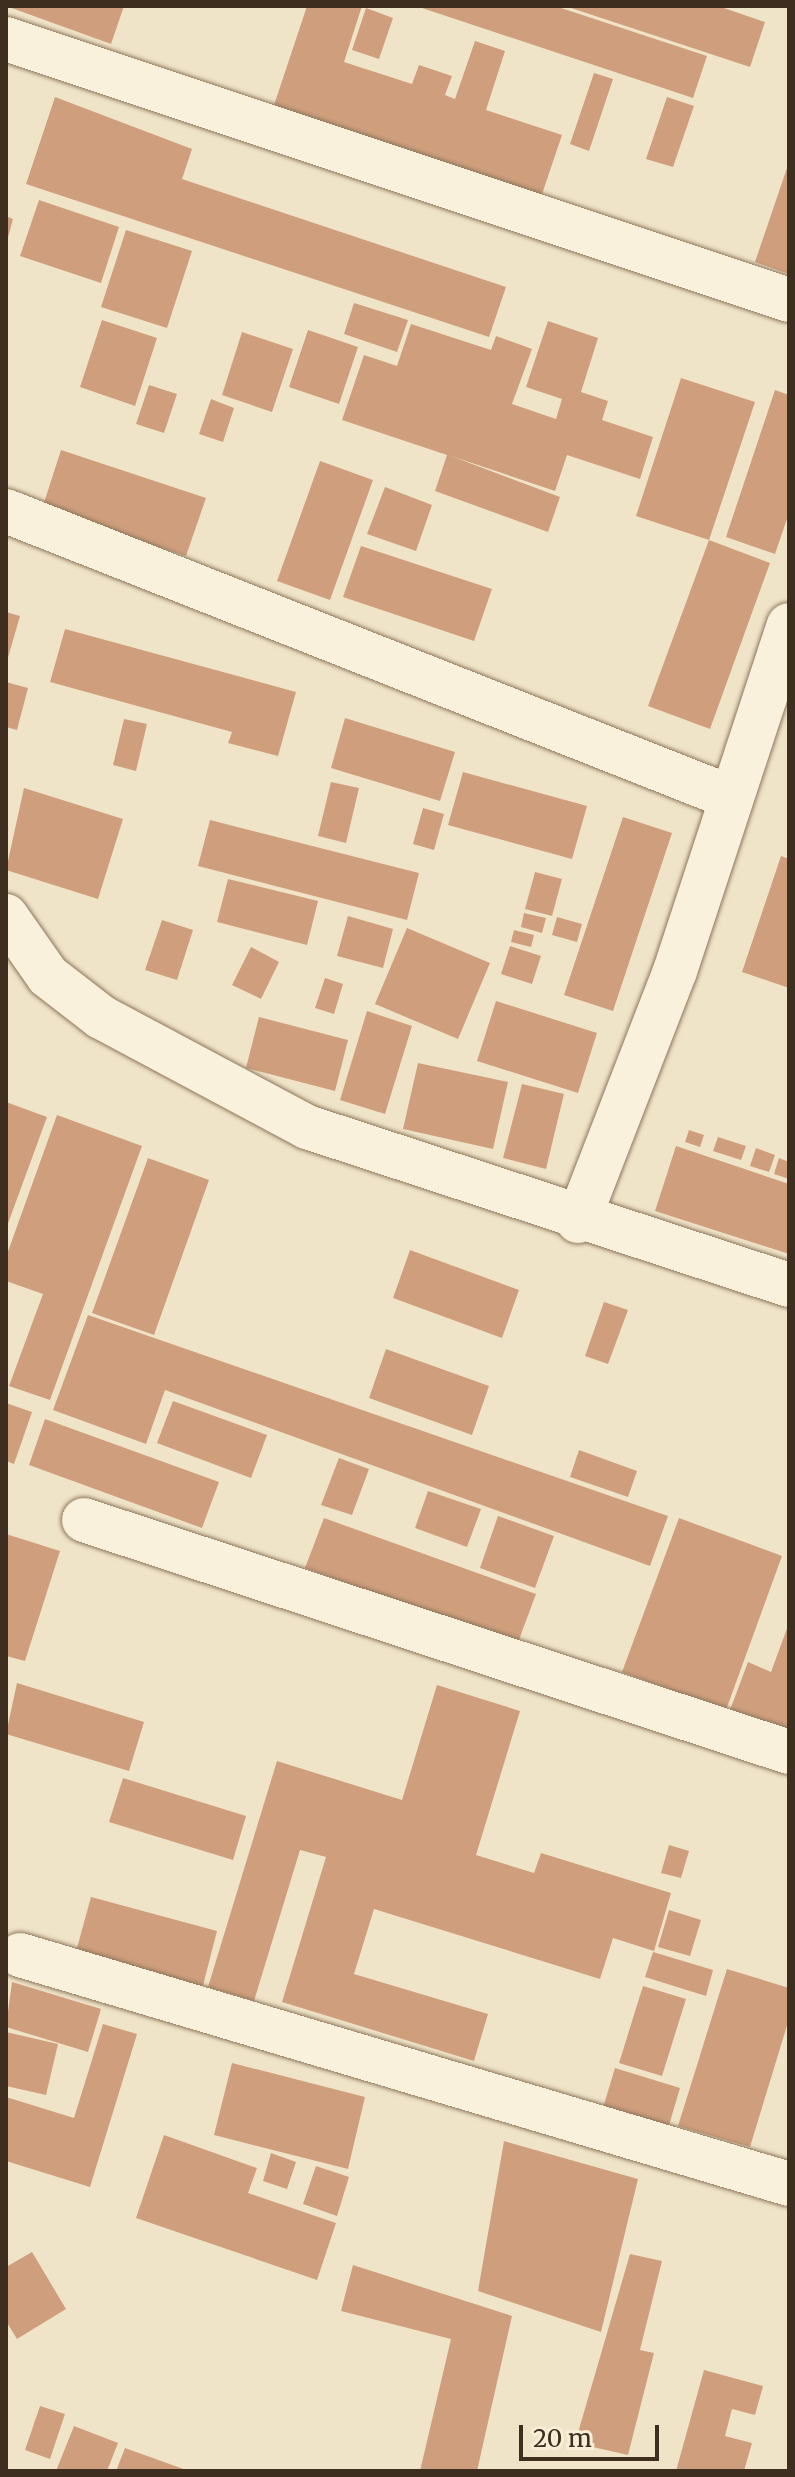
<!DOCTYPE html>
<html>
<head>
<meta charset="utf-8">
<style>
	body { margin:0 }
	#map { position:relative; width:795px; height:2477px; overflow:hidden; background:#f0e4c8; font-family:Merriweather,serif }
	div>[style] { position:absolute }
	.building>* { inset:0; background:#cf9f7d }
	.roads { filter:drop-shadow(0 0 2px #8d765c) drop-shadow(0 0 2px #8d765c) }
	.minor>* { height:44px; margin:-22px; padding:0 22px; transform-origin:22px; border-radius:22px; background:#faf1dc }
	span { translate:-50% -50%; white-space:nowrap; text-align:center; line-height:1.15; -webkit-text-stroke:6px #f7eed8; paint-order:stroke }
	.frame { position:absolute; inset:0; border:8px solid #3d2e20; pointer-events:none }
	.scale { position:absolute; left:519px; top:2425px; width:140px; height:36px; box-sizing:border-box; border:4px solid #3d2e20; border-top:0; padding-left:10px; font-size:24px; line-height:28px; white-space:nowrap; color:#3d2e20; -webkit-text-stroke:6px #f7eed8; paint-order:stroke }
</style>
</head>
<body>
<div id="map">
	<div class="building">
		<i style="clip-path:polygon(6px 6px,124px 6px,111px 44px)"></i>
		<i style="clip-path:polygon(307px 6px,362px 6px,344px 62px,412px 84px,419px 65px,452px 76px,445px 95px,455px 99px,475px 41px,505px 51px,486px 110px,562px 135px,540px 200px,272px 111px)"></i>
		<i style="clip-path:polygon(416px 6px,555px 6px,707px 56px,693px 98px)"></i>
		<i style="clip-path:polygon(718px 6px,765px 22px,750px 67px,568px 7px)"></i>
		<i style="clip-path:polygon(366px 8px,393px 18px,379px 59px,352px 50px)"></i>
		<i style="clip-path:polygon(594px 73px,613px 79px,589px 151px,570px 144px)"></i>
		<i style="clip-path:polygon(55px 97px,192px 149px,182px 179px,506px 287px,489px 337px,26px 184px)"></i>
		<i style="clip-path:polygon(667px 97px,694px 106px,673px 167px,646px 159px)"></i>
		<i style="clip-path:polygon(789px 162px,789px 274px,755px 262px)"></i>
		<i style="clip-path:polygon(39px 200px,119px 227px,101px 283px,20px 256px)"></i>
		<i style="clip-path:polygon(6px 216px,13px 219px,7px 241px,6px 241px)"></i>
		<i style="clip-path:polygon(126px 230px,192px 251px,167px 328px,101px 307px)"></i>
		<i style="clip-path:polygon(354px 303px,408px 320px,397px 352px,344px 334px)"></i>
		<i style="clip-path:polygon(102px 320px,157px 338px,135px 406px,80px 387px)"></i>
		<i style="clip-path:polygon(548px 321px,598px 338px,581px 392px,608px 401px,602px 420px,653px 437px,640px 479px,567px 455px,555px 491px,451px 456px,560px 497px,548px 532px,435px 491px,447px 455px,342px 420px,364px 355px,397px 366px,411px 324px,491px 350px,496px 336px,532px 349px,512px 404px,556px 419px,562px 399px,526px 387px)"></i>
		<i style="clip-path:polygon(308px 330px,358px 347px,339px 404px,289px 387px)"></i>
		<i style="clip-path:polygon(242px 332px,293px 349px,272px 412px,222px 395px)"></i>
		<i style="clip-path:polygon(681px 378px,755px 402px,709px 540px,636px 516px)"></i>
		<i style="clip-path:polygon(149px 385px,177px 394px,164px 433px,136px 424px)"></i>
		<i style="clip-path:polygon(775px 390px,789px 395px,789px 513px,775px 554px,726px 537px)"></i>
		<i style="clip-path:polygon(211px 399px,234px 408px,223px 442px,199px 434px)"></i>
		<i style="clip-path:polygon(61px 450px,206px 498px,186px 556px,42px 509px)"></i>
		<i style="clip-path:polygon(320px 461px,373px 480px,330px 600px,277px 581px)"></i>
		<i style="clip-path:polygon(385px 487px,432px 505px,416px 551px,367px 534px)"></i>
		<i style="clip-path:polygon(709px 540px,770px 563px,710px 729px,648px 706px)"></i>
		<i style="clip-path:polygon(361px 546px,492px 589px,474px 641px,343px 597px)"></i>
		<i style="clip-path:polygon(6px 612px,20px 616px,7px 661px,6px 661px)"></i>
		<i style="clip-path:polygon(65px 629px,296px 692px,278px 756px,228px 743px,232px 732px,50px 682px)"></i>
		<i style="clip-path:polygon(6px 682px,28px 688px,17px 730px,6px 727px)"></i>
		<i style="clip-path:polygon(345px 718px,455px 752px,440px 801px,331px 768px)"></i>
		<i style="clip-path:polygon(124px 719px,147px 724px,136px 771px,113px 765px)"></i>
		<i style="clip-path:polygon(463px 772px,587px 806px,572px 859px,448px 825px)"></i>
		<i style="clip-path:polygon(331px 782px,359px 788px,346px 843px,318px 836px)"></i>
		<i style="clip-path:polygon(24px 788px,123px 819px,98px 899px,6px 870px)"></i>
		<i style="clip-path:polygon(423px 808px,444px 814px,434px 850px,413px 844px)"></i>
		<i style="clip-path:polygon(623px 817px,672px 833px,613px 1011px,564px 995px)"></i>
		<i style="clip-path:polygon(210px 820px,419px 873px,407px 920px,198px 866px)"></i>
		<i style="clip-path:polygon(781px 856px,789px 859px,789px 988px,742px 972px)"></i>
		<i style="clip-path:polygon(535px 872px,562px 879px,552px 916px,525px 909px)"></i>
		<i style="clip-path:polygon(228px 879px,318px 901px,307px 945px,217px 922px)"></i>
		<i style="clip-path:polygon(524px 913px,546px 918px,542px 933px,521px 927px)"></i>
		<i style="clip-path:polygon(348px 916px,393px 929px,383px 968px,337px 956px)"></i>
		<i style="clip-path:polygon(557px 917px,582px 924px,577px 942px,552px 935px)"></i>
		<i style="clip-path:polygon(162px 920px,193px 930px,177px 980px,145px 970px)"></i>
		<i style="clip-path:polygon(407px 928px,490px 963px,458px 1039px,375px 1004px)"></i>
		<i style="clip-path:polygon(514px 930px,534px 935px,531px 947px,511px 942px)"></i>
		<i style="clip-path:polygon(510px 946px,541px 956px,532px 984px,501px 974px)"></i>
		<i style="clip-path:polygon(251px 947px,279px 962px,261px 999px,232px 985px)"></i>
		<i style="clip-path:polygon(325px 978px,343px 984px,334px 1014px,315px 1008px)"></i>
		<i style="clip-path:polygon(496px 1001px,597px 1033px,578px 1093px,477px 1061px)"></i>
		<i style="clip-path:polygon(367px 1011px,412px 1026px,385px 1114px,340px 1100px)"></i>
		<i style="clip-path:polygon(259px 1017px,348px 1040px,335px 1091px,246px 1068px)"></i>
		<i style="clip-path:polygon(418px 1063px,508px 1082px,493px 1149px,403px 1129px)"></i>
		<i style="clip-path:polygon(522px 1084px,564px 1094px,546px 1169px,503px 1158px)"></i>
		<i style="clip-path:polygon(6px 1102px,47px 1117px,6px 1229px)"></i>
		<i style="clip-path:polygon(57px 1115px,142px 1146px,50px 1400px,9px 1386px,43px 1294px,6px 1281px,6px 1257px)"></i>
		<i style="clip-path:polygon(689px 1130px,704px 1135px,700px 1147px,685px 1142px)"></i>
		<i style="clip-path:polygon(718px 1137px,746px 1146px,741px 1160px,713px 1151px)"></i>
		<i style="clip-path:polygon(676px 1146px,789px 1184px,789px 1254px,655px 1211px)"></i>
		<i style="clip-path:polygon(756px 1148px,775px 1155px,769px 1172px,750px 1166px)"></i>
		<i style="clip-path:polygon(148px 1158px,209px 1180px,154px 1335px,92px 1313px)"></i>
		<i style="clip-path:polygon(779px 1158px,789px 1162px,789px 1179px,774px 1174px)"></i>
		<i style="clip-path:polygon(410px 1250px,519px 1290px,502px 1338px,393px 1298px)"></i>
		<i style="clip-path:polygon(604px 1302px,628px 1310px,608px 1364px,585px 1356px)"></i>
		<i style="clip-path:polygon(88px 1315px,668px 1516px,650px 1566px,165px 1390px,146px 1444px,53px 1410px)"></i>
		<i style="clip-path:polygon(386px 1349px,489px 1386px,472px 1435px,369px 1398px)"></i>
		<i style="clip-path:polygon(173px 1401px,267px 1435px,251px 1478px,157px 1443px)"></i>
		<i style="clip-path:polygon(6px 1403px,32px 1412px,14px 1464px,6px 1461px)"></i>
		<i style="clip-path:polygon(45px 1419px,219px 1482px,202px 1528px,29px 1465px)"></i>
		<i style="clip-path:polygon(579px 1450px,637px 1471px,628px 1497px,570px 1477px)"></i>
		<i style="clip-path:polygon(339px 1458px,369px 1469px,352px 1515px,321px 1505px)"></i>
		<i style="clip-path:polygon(428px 1491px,481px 1509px,467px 1547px,415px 1528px)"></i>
		<i style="clip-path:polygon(498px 1516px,554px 1536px,535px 1588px,480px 1568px)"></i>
		<i style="clip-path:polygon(324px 1518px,536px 1594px,517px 1645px,305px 1568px)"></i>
		<i style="clip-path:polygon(679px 1518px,782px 1556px,726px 1710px,622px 1672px)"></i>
		<i style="clip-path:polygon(6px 1534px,60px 1551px,25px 1661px,6px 1656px)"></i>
		<i style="clip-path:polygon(789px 1623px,789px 1732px,730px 1710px,748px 1662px,771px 1672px)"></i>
		<i style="clip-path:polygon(17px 1683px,144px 1722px,129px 1771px,6px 1734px)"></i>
		<i style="clip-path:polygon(437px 1685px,520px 1711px,476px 1855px,534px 1873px,541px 1853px,671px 1893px,654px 1951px,613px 1938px,600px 1979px,374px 1909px,354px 1974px,488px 2014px,474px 2061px,282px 2002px,326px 1857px,300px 1850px,254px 2001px,208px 1987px,277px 1761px,402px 1800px)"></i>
		<i style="clip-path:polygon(123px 1778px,246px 1816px,233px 1860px,109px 1822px)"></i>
		<i style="clip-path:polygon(669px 1845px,689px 1851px,681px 1878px,661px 1873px)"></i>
		<i style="clip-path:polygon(91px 1897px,217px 1931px,201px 1993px,74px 1959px)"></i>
		<i style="clip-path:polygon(669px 1910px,701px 1920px,690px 1956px,658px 1947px)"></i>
		<i style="clip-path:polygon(653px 1952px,713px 1970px,706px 1996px,645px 1977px)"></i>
		<i style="clip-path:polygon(727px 1969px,789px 1988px,789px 2019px,750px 2147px,678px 2126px)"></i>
		<i style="clip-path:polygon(12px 1982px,101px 2009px,88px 2052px,6px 2027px)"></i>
		<i style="clip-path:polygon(643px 1986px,686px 1999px,662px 2076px,619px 2063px)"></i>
		<i style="clip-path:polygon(103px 2024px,137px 2034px,90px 2187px,6px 2161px,6px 2097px,74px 2118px)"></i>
		<i style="clip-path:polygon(6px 2032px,58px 2044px,46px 2095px,6px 2086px)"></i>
		<i style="clip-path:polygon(232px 2063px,365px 2097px,348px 2169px,214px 2135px)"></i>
		<i style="clip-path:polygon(615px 2068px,680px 2088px,667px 2132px,602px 2111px)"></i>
		<i style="clip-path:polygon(164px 2135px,257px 2168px,248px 2193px,336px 2223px,317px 2280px,136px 2218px)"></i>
		<i style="clip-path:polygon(504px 2141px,638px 2179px,601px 2332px,478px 2291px)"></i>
		<i style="clip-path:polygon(271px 2153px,296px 2162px,287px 2189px,263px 2181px)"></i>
		<i style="clip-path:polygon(316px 2166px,349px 2177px,337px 2216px,303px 2204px)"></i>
		<i style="clip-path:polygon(32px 2252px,66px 2309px,17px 2339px,6px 2321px,6px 2267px)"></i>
		<i style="clip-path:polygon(630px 2254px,662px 2261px,640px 2350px,654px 2353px,628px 2455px,575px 2443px)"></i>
		<i style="clip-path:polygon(353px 2265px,512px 2316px,477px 2471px,420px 2471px,451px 2339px,341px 2311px)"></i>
		<i style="clip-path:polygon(704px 2370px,763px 2386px,755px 2415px,732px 2409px,725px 2436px,752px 2443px,744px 2471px,676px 2471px)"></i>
		<i style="clip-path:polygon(40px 2406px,65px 2414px,50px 2459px,25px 2450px)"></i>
		<i style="clip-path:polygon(74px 2426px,118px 2443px,107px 2471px,56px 2471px)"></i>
		<i style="clip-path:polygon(125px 2448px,189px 2471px,116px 2471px)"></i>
	</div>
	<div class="roads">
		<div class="minor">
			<i style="left:6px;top:39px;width:825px;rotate:18.43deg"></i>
			<i style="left:6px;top:511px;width:778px;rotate:21.56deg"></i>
			<i style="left:6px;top:916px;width:73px;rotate:55deg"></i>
			<i style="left:48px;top:976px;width:67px;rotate:37.7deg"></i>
			<i style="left:101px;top:1017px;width:234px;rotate:28.1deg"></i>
			<i style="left:307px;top:1127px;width:507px;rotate:18.15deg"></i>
			<i style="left:578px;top:1221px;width:268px;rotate:-68.8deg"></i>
			<i style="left:675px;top:971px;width:364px;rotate:-71.8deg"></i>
			<i style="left:84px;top:1520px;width:742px;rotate:18.22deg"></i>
			<i style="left:20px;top:1955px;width:802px;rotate:16.58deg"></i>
		</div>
	</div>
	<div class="frame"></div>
	<div class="scale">20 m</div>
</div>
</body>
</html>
